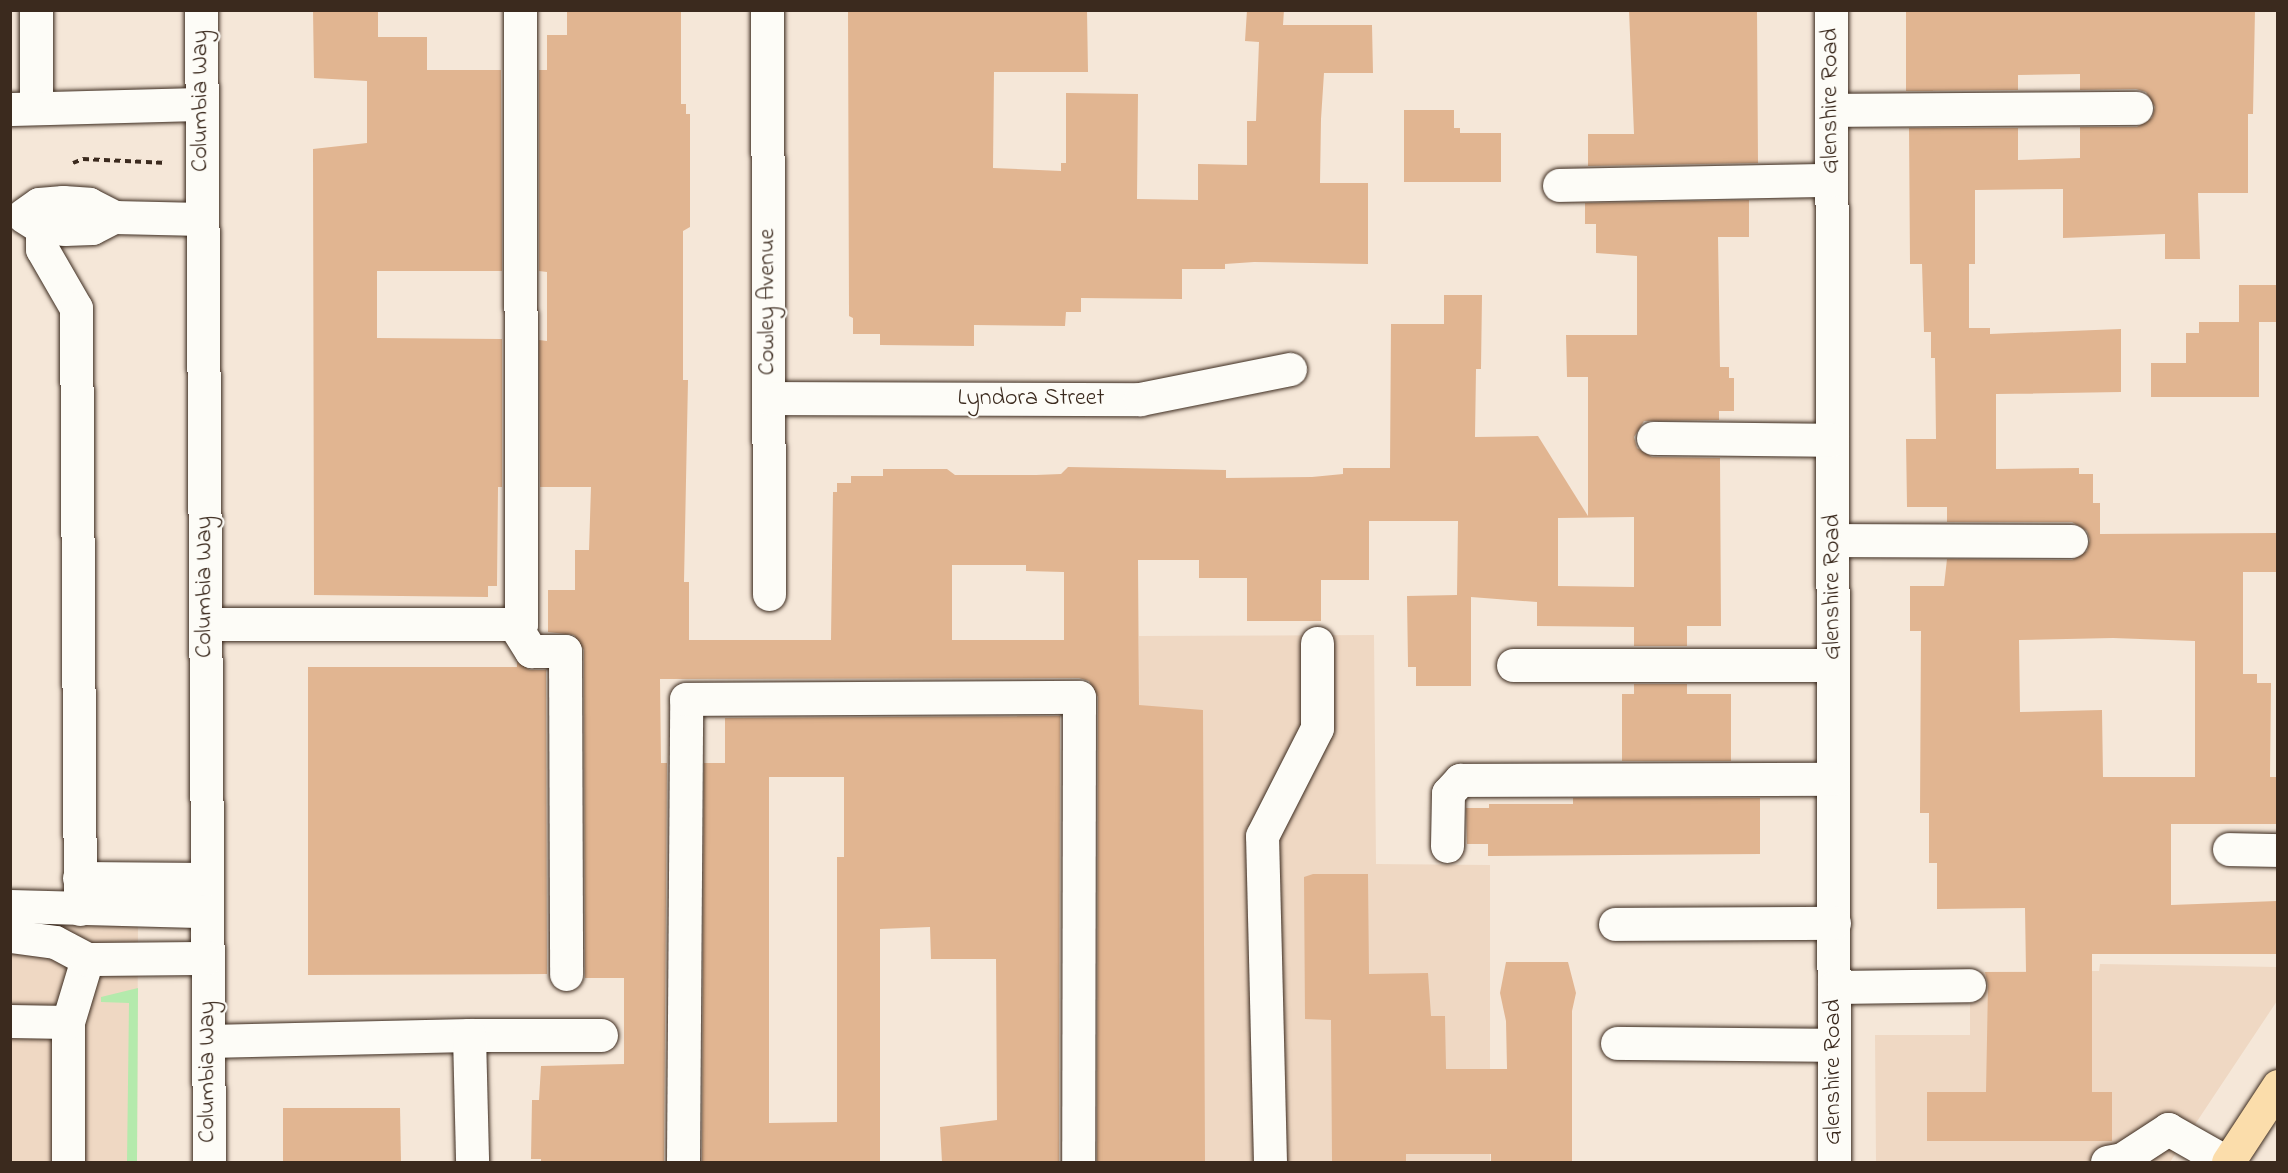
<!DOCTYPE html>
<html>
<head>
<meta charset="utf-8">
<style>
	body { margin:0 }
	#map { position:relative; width:2288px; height:1173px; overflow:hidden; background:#f5e7d8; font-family:"Indie Flower",sans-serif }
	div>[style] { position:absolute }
	.built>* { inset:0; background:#efd8c3 }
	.green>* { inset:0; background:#b4eaac }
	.building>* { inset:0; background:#e1b591 }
	.path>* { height:4px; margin-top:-2px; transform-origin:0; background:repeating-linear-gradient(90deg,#3b2a1e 0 6px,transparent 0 10.5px) }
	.roads { filter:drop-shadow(0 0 2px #3b2a1e) drop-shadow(0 0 2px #3b2a1e) }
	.minor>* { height:33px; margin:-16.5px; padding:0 16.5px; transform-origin:16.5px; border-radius:16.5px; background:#fdfcf7 }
	.major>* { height:33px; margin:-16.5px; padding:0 16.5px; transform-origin:16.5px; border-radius:16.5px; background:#fbddab }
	span { translate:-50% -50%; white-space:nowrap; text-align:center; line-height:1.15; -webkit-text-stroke:4.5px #fdfcf7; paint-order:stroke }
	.street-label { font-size:24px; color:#3b2a1e }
	.frame { position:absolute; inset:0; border:12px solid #3b2a1e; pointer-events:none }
</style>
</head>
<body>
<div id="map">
	<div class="built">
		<i style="clip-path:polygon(1374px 635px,1376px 864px,1490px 865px,1490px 1162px,1140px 1162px,1139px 636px)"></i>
		<i style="clip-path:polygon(138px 924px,137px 1162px,11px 1162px,10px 926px)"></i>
		<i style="clip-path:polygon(2100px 964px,2277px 967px,2277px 1001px,2170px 1162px,1876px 1162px,1875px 1035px,1970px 1035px,1970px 972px,2099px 971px)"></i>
	</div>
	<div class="green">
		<i style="clip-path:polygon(138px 988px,137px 1162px,127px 1162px,129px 1003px,101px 1002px,101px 997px)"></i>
	</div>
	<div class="building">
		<i style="clip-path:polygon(313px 10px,378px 10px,378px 37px,427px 37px,427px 70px,501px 70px,502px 271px,377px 271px,377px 338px,502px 339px,502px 487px,498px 487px,497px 586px,488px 586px,488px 597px,314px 595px,313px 149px,367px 143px,367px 81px,314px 78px)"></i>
		<i style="clip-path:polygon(evenodd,567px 10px,681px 10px,681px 104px,686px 104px,686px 114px,690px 114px,690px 227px,683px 231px,683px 380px,688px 380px,684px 582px,689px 582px,689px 640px,831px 640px,833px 492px,837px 492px,837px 483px,851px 483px,851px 476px,883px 476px,883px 469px,947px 469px,955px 475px,1036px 475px,1061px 474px,1068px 467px,1226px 470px,1226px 478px,1312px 477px,1343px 474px,1343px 468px,1390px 468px,1391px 324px,1444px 324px,1444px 295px,1482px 295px,1481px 369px,1476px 369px,1475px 437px,1538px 436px,1588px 516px,1588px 377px,1567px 377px,1566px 335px,1637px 335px,1637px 256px,1596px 253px,1596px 224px,1585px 224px,1585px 203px,1749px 200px,1749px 237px,1718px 237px,1720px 367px,1729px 367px,1729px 378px,1734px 378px,1734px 411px,1719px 411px,1719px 420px,1644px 421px,1634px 437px,1637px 448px,1652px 457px,1720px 458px,1721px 626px,1687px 626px,1687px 646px,1634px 646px,1634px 627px,1537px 626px,1537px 602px,1471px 597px,1471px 686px,1416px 686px,1416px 667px,1408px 667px,1407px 596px,1457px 595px,1458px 521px,1369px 521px,1369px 580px,1321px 580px,1321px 621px,1247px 621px,1247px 578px,1199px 578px,1199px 560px,1138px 560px,1139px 705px,1203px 710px,1205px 1162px,1097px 1162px,1098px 697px,1089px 681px,1079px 678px,660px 679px,661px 763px,667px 763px,664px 1162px,541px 1162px,541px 1159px,531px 1159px,532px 1100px,539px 1100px,541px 1066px,624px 1064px,624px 978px,585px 978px,584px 650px,574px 635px,548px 632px,548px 590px,575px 590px,575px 550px,589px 550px,591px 487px,540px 487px,539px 340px,547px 341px,547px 272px,539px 271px,539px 70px,547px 70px,547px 35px,567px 35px,567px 10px,1634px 517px,1634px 587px,1558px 586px,1558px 518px,1634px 517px,567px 10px,952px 565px,1026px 565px,1026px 571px,1064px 572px,1064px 640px,952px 640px,952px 565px)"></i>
		<i style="clip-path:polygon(848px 10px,1087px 10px,1088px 72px,994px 72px,993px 168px,1061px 171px,1061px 163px,1066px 163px,1066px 93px,1138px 94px,1137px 199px,1198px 200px,1198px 164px,1247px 165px,1247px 121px,1256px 121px,1259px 42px,1245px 41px,1247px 10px,1284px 10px,1283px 25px,1372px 25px,1373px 73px,1324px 73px,1321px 119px,1320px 183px,1368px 183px,1368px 264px,1254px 262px,1225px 264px,1225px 269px,1182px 269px,1182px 299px,1081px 298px,1081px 312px,1066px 312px,1065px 326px,974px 325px,974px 346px,880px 345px,880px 334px,853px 334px,853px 318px,849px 316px)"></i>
		<i style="clip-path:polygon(1629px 10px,1757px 10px,1758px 163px,1588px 166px,1588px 134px,1634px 134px)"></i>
		<i style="clip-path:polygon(evenodd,1906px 10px,2255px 10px,2253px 114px,2248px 114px,2248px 193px,2198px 193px,2200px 259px,2165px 259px,2165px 234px,2063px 238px,2063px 189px,1975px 190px,1975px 264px,1969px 264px,1969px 328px,1990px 328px,1990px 334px,2121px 329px,2121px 392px,1996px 394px,1996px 469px,2079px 468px,2079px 474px,2093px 474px,2093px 503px,2100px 503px,2100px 534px,2277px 533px,2277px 572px,2243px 572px,2243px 674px,2257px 674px,2257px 683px,2271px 683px,2270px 777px,2277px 777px,2277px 824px,2171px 824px,2171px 905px,2277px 901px,2277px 954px,2092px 954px,2092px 1092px,2112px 1092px,2112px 1141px,1927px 1141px,1927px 1092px,1986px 1092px,1988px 985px,1985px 972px,2026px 972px,2025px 908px,1937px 909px,1937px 863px,1929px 863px,1929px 813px,1920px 813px,1921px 631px,1910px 631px,1910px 586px,1944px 586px,1947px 559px,2072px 560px,2087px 551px,2090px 540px,2087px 531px,2072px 522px,1947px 522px,1947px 507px,1907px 507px,1906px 439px,1936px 439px,1935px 358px,1931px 358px,1931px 332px,1924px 332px,1922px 264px,1910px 264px,1909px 128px,2018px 128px,2018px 160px,2080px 158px,2080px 127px,2137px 127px,2152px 118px,2155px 107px,2146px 92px,2136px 89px,2080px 90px,2080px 74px,2018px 75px,2018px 90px,1906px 91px,1906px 10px,2113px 638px,2195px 641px,2195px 777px,2103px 777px,2102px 710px,2020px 712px,2019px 640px,2113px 638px)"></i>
		<i style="clip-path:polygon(1404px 110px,1454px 110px,1454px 128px,1460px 128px,1460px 133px,1501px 133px,1501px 182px,1404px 182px)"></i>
		<i style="clip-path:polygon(2239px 285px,2277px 285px,2277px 322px,2259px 322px,2259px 397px,2151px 397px,2151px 363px,2186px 363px,2186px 333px,2199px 333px,2199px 322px,2239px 322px)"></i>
		<i style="clip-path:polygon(517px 662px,530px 670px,546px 670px,547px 974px,308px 975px,308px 667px,517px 667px)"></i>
		<i style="clip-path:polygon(1634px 684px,1687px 684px,1687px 694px,1731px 694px,1731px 761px,1622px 761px,1622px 694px,1634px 694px)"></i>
		<i style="clip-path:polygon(evenodd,1060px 716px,1059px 1162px,942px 1162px,940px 1127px,997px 1120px,996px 959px,931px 959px,930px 927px,880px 929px,880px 1162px,702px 1162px,704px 763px,725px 763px,725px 718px,1060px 716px,769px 777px,844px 777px,844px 857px,837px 857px,837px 1122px,769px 1123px,769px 777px)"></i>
		<i style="clip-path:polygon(1573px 798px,1760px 798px,1760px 854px,1488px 856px,1488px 844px,1467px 844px,1466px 808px,1489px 808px,1489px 804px,1573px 804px)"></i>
		<i style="clip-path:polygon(1313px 874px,1368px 874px,1369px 974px,1428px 973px,1431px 1016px,1445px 1016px,1446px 1069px,1507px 1069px,1506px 1021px,1500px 993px,1506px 962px,1568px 962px,1576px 993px,1572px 1011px,1572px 1162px,1491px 1162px,1491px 1154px,1406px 1154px,1406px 1162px,1332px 1162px,1331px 1020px,1305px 1019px,1304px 877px)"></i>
		<i style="clip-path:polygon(283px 1108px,400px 1108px,401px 1162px,283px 1162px)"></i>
	</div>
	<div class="path">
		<i style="left:73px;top:163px;width:11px;rotate:-22deg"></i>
		<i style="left:83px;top:159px;width:84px;rotate:2.7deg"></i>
	</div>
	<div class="roads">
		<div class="minor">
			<i style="left:36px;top:10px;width:98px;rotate:90deg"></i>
			<i style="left:201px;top:10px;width:1152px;rotate:89.6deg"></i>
			<i style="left:767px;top:10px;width:584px;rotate:89.8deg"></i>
			<i style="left:1831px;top:10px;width:1152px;rotate:89.85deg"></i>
			<i style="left:10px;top:109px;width:191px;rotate:-1.5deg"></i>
			<i style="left:1831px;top:110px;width:305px;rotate:-0.4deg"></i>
			<i style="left:1559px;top:185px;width:272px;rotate:-1.1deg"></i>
			<i style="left:23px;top:215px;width:19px;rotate:-35deg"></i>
			<i style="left:39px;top:204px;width:24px;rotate:-5deg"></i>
			<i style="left:63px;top:202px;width:26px;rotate:4deg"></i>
			<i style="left:89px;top:204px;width:28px;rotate:27deg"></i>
			<i style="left:114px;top:217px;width:88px;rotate:1.3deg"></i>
			<i style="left:23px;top:216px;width:22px;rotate:32deg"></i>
			<i style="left:42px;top:228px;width:23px;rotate:2deg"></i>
			<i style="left:65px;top:229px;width:27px;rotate:-2deg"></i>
			<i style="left:92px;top:228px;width:25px;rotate:-27deg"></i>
			<i style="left:42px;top:228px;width:21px;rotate:90deg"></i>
			<i style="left:42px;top:249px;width:68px;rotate:60deg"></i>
			<i style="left:76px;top:308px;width:601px;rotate:89.62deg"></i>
			<i style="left:768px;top:398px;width:372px;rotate:0.2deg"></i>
			<i style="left:1140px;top:399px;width:153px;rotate:-11.3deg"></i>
			<i style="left:1653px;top:438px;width:179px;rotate:0.6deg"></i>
			<i style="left:1833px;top:540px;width:238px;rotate:0.2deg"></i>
			<i style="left:205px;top:624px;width:316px"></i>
			<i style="left:521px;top:624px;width:614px;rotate:-90.09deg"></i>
			<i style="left:514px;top:624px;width:32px;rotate:58deg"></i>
			<i style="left:531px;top:651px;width:34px"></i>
			<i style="left:565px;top:651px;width:323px;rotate:89.8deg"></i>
			<i style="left:1513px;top:665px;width:320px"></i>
			<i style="left:1447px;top:846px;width:53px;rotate:-88.9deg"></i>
			<i style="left:1448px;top:793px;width:18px;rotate:-47deg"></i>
			<i style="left:1460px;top:780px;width:373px;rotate:-0.2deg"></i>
			<i style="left:2229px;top:849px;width:49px;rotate:1.2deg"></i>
			<i style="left:79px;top:878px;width:127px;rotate:0.5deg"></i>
			<i style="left:10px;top:906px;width:197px;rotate:1.5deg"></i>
			<i style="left:1615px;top:924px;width:219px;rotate:-0.3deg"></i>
			<i style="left:10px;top:936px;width:45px;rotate:7.6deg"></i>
			<i style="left:55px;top:942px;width:36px;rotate:28deg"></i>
			<i style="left:1834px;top:987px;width:135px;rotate:-0.8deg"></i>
			<i style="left:10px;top:1021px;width:58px;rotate:1deg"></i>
			<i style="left:469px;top:1035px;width:132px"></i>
			<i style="left:208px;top:1041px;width:261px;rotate:-1.3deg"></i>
			<i style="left:469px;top:1035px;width:127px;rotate:88.6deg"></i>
			<i style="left:1617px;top:1043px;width:217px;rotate:0.5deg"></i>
			<i style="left:68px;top:1162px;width:140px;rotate:-90deg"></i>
			<i style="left:68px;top:1022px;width:66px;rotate:-73.2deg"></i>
			<i style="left:87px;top:959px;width:120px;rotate:-0.5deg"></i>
			<i style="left:683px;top:1162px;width:463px;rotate:-89.6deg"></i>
			<i style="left:686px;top:699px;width:393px;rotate:-0.3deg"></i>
			<i style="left:1079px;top:697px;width:465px;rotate:90.1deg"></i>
			<i style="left:1270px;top:1162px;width:326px;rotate:-91.4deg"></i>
			<i style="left:1262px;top:836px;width:121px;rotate:-63deg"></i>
			<i style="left:1317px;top:728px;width:85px;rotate:-90deg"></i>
			<i style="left:2107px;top:1162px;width:15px;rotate:-11deg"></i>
			<i style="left:2122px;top:1159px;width:55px;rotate:-33.1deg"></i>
			<i style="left:2168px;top:1129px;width:67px;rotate:29.6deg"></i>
		</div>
		<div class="major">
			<i style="left:2228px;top:1162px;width:91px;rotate:-56.7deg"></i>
		</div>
	</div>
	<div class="street-label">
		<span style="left:201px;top:101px;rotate:-90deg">Columbia Way</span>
		<span style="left:1831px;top:101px;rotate:-90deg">Glenshire Road</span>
		<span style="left:768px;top:302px;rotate:-90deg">Cowley Avenue</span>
		<span style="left:1031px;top:399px">Lyndora Street</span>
		<span style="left:205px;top:587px;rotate:-90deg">Columbia Way</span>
		<span style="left:1833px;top:587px;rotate:-90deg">Glenshire Road</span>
		<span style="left:208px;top:1072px;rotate:-90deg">Columbia Way</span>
		<span style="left:1834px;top:1072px;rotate:-90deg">Glenshire Road</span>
	</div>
	<div class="frame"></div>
</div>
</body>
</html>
